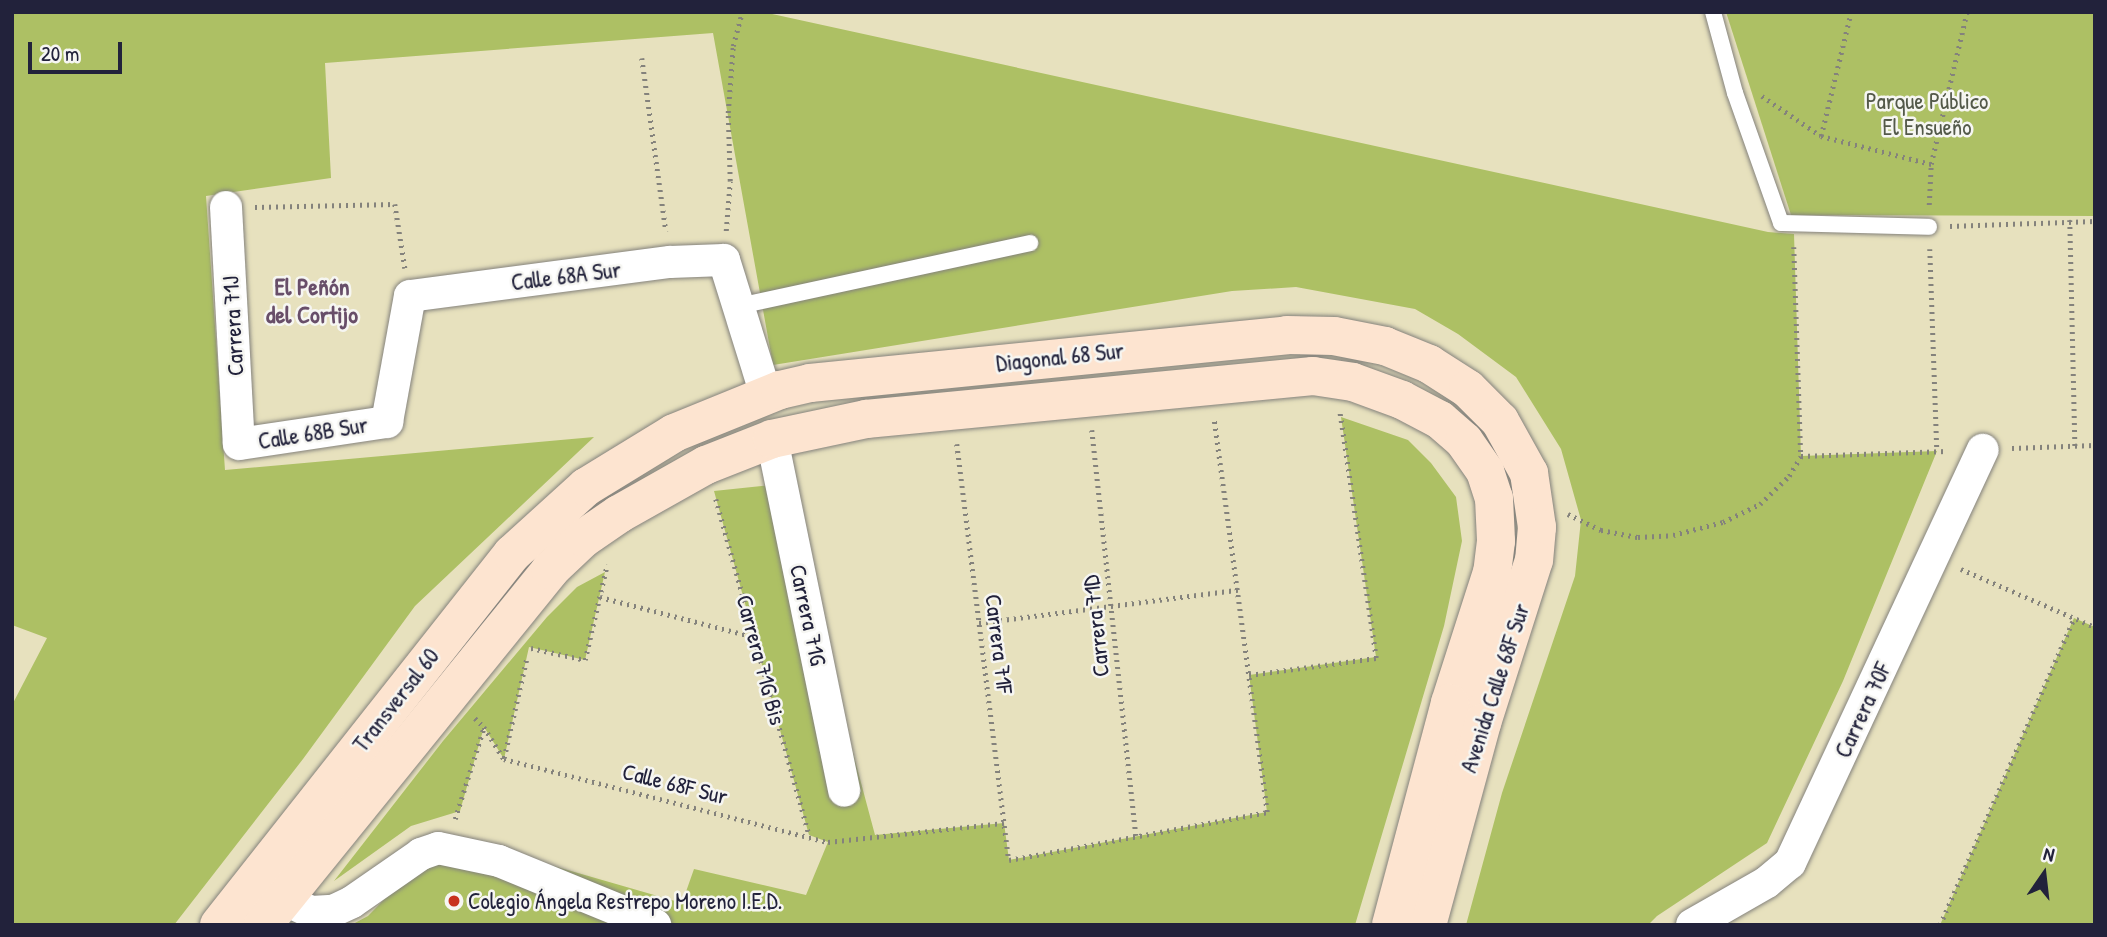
<!DOCTYPE html>
<html>
<head>
<meta charset="utf-8">
<style>
	body { margin:0 }
	#map { position:relative; width:2107px; height:937px; overflow:hidden; background:#e7e1be; font-family:"Patrick Hand",sans-serif }
	div>[style] { position:absolute }
	.green>* { inset:0; background:#adc064 }
	.path>* { height:4.5px; margin-top:-2.25px; transform-origin:0; background:repeating-linear-gradient(90deg,#84827c 0 2px,transparent 0 7px) }
	.roads { filter:drop-shadow(0 0 2px #84827c) drop-shadow(0 0 2px #84827c) }
	.lane>* { height:16px; margin:-8px; padding:0 8px; transform-origin:8px; border-radius:8px; background:#fff }
	.street>* { height:32px; margin:-16px; padding:0 16px; transform-origin:16px; border-radius:16px; background:#fff }
	.secondary>* { height:38px; margin:-19px; padding:0 19px; transform-origin:19px; border-radius:19px; background:#fde4d0 }
	.dots>* { width:19px; height:19px; translate:-50% -50%; box-sizing:border-box; border:4px solid #f6f6f2; border-radius:50% }
	span { translate:-50% -50%; white-space:nowrap; text-align:center; line-height:1.15; -webkit-text-stroke:5px #f6f6f2; paint-order:stroke }
	.park-label { font-size:23px; color:#535949 }
	.street-label { font-size:23px; color:#22223b }
	.poi-label { font-size:23px; color:#22223b }
	.left { translate:0 -50%; text-align:left }
	.neighbourhood-label { font-size:24px; color:#684e69; font-weight:700 }
	.frame { position:absolute; inset:0; border:14px solid #22223b; pointer-events:none }
	.north { position:absolute; left:2009px; top:839px; width:70px; height:70px; -webkit-text-stroke:5px #f6f6f2; paint-order:stroke; rotate:14deg; font-size:19px; font-weight:700; line-height:28px; text-align:center; color:#22223b }
	.north::after { content:''; display:block; margin:auto; width:24px; height:32px; background:#22223b; clip-path:polygon(50% 0,100% 100%,50% 72%,0 100%) }
	.scale { position:absolute; left:28px; top:42px; width:94px; height:32px; box-sizing:border-box; border:4px solid #22223b; border-top:0; padding-left:9px; font-size:21px; line-height:24px; white-space:nowrap; color:#22223b; -webkit-text-stroke:5px #f6f6f2; paint-order:stroke }
</style>
</head>
<body>
<div id="map">
	<div class="green">
		<i style="clip-path:polygon(12px 12px,763px 12px,1768px 232px,1794px 234px,1801px 456px,1937px 451px,1843px 681px,1767px 843px,1657px 916px,1648px 925px,1466px 925px,1502px 793px,1575px 576px,1581px 520px,1561px 449px,1516px 377px,1458px 334px,1415px 309px,1296px 287px,1232px 291px,773px 365px,713px 33px,325px 63px,331px 178px,206px 196px,225px 470px,594px 437px,415px 606px,303px 759px,174px 925px,12px 925px,12px 705px,47px 638px,12px 625px)"></i>
		<i style="clip-path:polygon(1726px 12px,2095px 12px,2095px 216px,1791px 215px)"></i>
		<i style="clip-path:polygon(1341px 417px,1408px 440px,1431px 463px,1456px 497px,1462px 541px,1444px 626px,1355px 925px,351px 925px,368px 916px,408px 875px,444px 850px,512px 854px,682px 903px,694px 869px,806px 895px,828px 842px,809px 835px,714px 491px,781px 484px,875px 835px,1004px 823px,1009px 860px,1267px 812px,1249px 675px,1376px 657px)"></i>
		<i style="clip-path:polygon(605px 572px,585px 660px,529px 647px,504px 759px,484px 727px,460px 811px,411px 826px,334px 881px,443px 741px,547px 617px,577px 587px)"></i>
		<i style="clip-path:polygon(2074px 618px,2095px 627px,2095px 925px,1940px 925px)"></i>
	</div>
	<div class="path">
		<i style="left:642px;top:58px;width:175px;rotate:82.1deg"></i>
		<i style="left:1762px;top:96px;width:71px;rotate:34.1deg"></i>
		<i style="left:1821px;top:136px;width:114px;rotate:14.3deg"></i>
		<i style="left:1821px;top:136px;width:128px;rotate:-76.4deg"></i>
		<i style="left:1929px;top:205px;width:41px;rotate:-87.2deg"></i>
		<i style="left:1931px;top:164px;width:156px;rotate:-76.7deg"></i>
		<i style="left:255px;top:207px;width:140px;rotate:-1.2deg"></i>
		<i style="left:395px;top:204px;width:65px;rotate:81.1deg"></i>
		<i style="left:2070px;top:220px;width:226px;rotate:88.7deg"></i>
		<i style="left:1950px;top:226px;width:145px;rotate:-2deg"></i>
		<i style="left:726px;top:231px;width:50px;rotate:-85.4deg"></i>
		<i style="left:730px;top:181px;width:68px;rotate:-91.7deg"></i>
		<i style="left:728px;top:113px;width:67px;rotate:-85.7deg"></i>
		<i style="left:733px;top:46px;width:35px;rotate:-75deg"></i>
		<i style="left:1794px;top:247px;width:209px;rotate:88.1deg"></i>
		<i style="left:1930px;top:249px;width:202px;rotate:88deg"></i>
		<i style="left:1092px;top:430px;width:408px;rotate:83.8deg"></i>
		<i style="left:957px;top:444px;width:419px;rotate:82.9deg"></i>
		<i style="left:1009px;top:860px;width:262px;rotate:-10.5deg"></i>
		<i style="left:1267px;top:812px;width:398px;rotate:-97.7deg"></i>
		<i style="left:2012px;top:448px;width:83px;rotate:-2.1deg"></i>
		<i style="left:1801px;top:456px;width:146px;rotate:-2deg"></i>
		<i style="left:716px;top:499px;width:349px;rotate:74.5deg"></i>
		<i style="left:1568px;top:514px;width:37px;rotate:26deg"></i>
		<i style="left:1601px;top:530px;width:38px;rotate:11deg"></i>
		<i style="left:1638px;top:537px;width:35px;rotate:-3deg"></i>
		<i style="left:1673px;top:535px;width:52px;rotate:-14.6deg"></i>
		<i style="left:1723px;top:522px;width:41px;rotate:-25.9deg"></i>
		<i style="left:1760px;top:504px;width:40px;rotate:-44deg"></i>
		<i style="left:1789px;top:476px;width:23px;rotate:-59deg"></i>
		<i style="left:1961px;top:569px;width:146px;rotate:23.4deg"></i>
		<i style="left:600px;top:597px;width:160px;rotate:14.5deg"></i>
		<i style="left:979px;top:623px;width:261px;rotate:-7.3deg"></i>
		<i style="left:531px;top:648px;width:55px;rotate:12.5deg"></i>
		<i style="left:585px;top:660px;width:98px;rotate:-77deg"></i>
		<i style="left:1249px;top:675px;width:128px;rotate:-7.6deg"></i>
		<i style="left:1376px;top:658px;width:248px;rotate:-98.4deg"></i>
		<i style="left:475px;top:718px;width:13px;rotate:45deg"></i>
		<i style="left:484px;top:727px;width:38px;rotate:58deg"></i>
		<i style="left:504px;top:759px;width:334px;rotate:14.4deg"></i>
		<i style="left:828px;top:842px;width:177px;rotate:-6.2deg"></i>
		<i style="left:504px;top:758px;width:104px;rotate:-77.2deg"></i>
		<i style="left:455px;top:819px;width:96px;rotate:-72.5deg"></i>
		<i style="left:1940px;top:925px;width:335px;rotate:-66.4deg"></i>
	</div>
	<div class="roads">
		<div class="lane">
			<i style="left:1713px;top:12px;width:84px;rotate:74.8deg"></i>
			<i style="left:1735px;top:93px;width:138px;rotate:70.5deg"></i>
			<i style="left:1781px;top:223px;width:148px;rotate:1.5deg"></i>
			<i style="left:739px;top:306px;width:298px;rotate:-12.2deg"></i>
		</div>
		<div class="street">
			<i style="left:226px;top:207px;width:237px;rotate:86.9deg"></i>
			<i style="left:239px;top:444px;width:150px;rotate:-8.5deg"></i>
			<i style="left:387px;top:422px;width:128px;rotate:-79.7deg"></i>
			<i style="left:410px;top:296px;width:262px;rotate:-7.5deg"></i>
			<i style="left:670px;top:262px;width:54px;rotate:-2.1deg"></i>
			<i style="left:724px;top:260px;width:141px;rotate:72.7deg"></i>
			<i style="left:772px;top:439px;width:359px;rotate:78.4deg"></i>
			<i style="left:283px;top:899px;width:31px;rotate:25deg"></i>
			<i style="left:311px;top:912px;width:22px;rotate:-3deg"></i>
			<i style="left:333px;top:911px;width:21px;rotate:-25deg"></i>
			<i style="left:352px;top:902px;width:84px;rotate:-34.8deg"></i>
			<i style="left:421px;top:854px;width:18px;rotate:-19deg"></i>
			<i style="left:438px;top:848px;width:62px;rotate:12deg"></i>
			<i style="left:499px;top:861px;width:169px;rotate:22.3deg"></i>
			<i style="left:1692px;top:925px;width:86px;rotate:-29.8deg"></i>
			<i style="left:1767px;top:882px;width:30px;rotate:-40deg"></i>
			<i style="left:1790px;top:863px;width:456px;rotate:-65deg"></i>
		</div>
		<div class="secondary">
			<i style="left:219px;top:925px;width:473px;rotate:-51.7deg"></i>
			<i style="left:512px;top:554px;width:100px;rotate:-42.2deg"></i>
			<i style="left:586px;top:487px;width:103px;rotate:-31.5deg"></i>
			<i style="left:674px;top:433px;width:114px;rotate:-22.1deg"></i>
			<i style="left:780px;top:390px;width:31px;rotate:-13deg"></i>
			<i style="left:810px;top:383px;width:479px;rotate:-5.7deg"></i>
			<i style="left:1287px;top:335px;width:47px;rotate:1.2deg"></i>
			<i style="left:1334px;top:336px;width:52px;rotate:11.1deg"></i>
			<i style="left:1385px;top:346px;width:48px;rotate:22.2deg"></i>
			<i style="left:1429px;top:364px;width:46px;rotate:32.7deg"></i>
			<i style="left:1468px;top:389px;width:45px;rotate:45deg"></i>
			<i style="left:1500px;top:421px;width:60px;rotate:60.9deg"></i>
			<i style="left:1529px;top:473px;width:55px;rotate:81.6deg"></i>
			<i style="left:1537px;top:527px;width:33px;rotate:95deg"></i>
			<i style="left:1534px;top:560px;width:171px;rotate:107.7deg"></i>
			<i style="left:1482px;top:723px;width:209px;rotate:105.2deg"></i>
			<i style="left:263px;top:925px;width:457px;rotate:-51deg"></i>
			<i style="left:550px;top:570px;width:47px;rotate:-43.3deg"></i>
			<i style="left:584px;top:538px;width:42px;rotate:-34.4deg"></i>
			<i style="left:619px;top:514px;width:100px;rotate:-29.4deg"></i>
			<i style="left:706px;top:465px;width:71px;rotate:-21.5deg"></i>
			<i style="left:772px;top:439px;width:96px;rotate:-12deg"></i>
			<i style="left:866px;top:419px;width:449px;rotate:-5.5deg"></i>
			<i style="left:1313px;top:376px;width:40px;rotate:8.5deg"></i>
			<i style="left:1353px;top:382px;width:52px;rotate:20.2deg"></i>
			<i style="left:1402px;top:400px;width:43px;rotate:27.8deg"></i>
			<i style="left:1440px;top:420px;width:32px;rotate:41deg"></i>
			<i style="left:1464px;top:441px;width:37px;rotate:55deg"></i>
			<i style="left:1485px;top:471px;width:28px;rotate:72deg"></i>
			<i style="left:1494px;top:498px;width:43px;rotate:87.3deg"></i>
			<i style="left:1496px;top:541px;width:31px;rotate:97deg"></i>
			<i style="left:1492px;top:572px;width:138px;rotate:107.8deg"></i>
			<i style="left:1450px;top:703px;width:230px;rotate:104.9deg"></i>
		</div>
	</div>
	<div class="dots">
		<i style="left:454px;top:901px;background:#c8321e"></i>
	</div>
	<div class="park-label">
		<span style="left:1927px;top:114px">Parque Público<br>El Ensueño</span>
	</div>
	<div class="street-label">
		<span style="left:566px;top:276px;rotate:-7deg">Calle 68A Sur</span>
		<span style="left:233px;top:326px;rotate:-93deg">Carrera 71J</span>
		<span style="left:1060px;top:357px;rotate:-6deg">Diagonal 68 Sur</span>
		<span style="left:313px;top:433px;rotate:-9deg">Calle 68B Sur</span>
		<span style="left:808px;top:615px;rotate:78deg">Carrera 71G</span>
		<span style="left:1096px;top:626px;rotate:-96deg">Carrera 71D</span>
		<span style="left:999px;top:644px;rotate:83deg">Carrera 71F</span>
		<span style="left:761px;top:660px;rotate:75deg">Carrera 71G Bis</span>
		<span style="left:1495px;top:688px;rotate:-72deg">Avenida Calle 68F Sur</span>
		<span style="left:396px;top:700px;rotate:-52deg">Transversal 60</span>
		<span style="left:1863px;top:710px;rotate:-65deg">Carrera 70F</span>
		<span style="left:675px;top:784px;rotate:14deg">Calle 68F Sur</span>
	</div>
	<div class="poi-label">
		<span class="left" style="left:468px;top:901px">Colegio Ángela Restrepo Moreno I.E.D.</span>
	</div>
	<div class="neighbourhood-label">
		<span style="left:312px;top:301px">El Peñón<br>del Cortijo</span>
	</div>
	<div class="frame"></div>
	<div class="north">N</div>
	<div class="scale">20 m</div>
</div>
</body>
</html>
